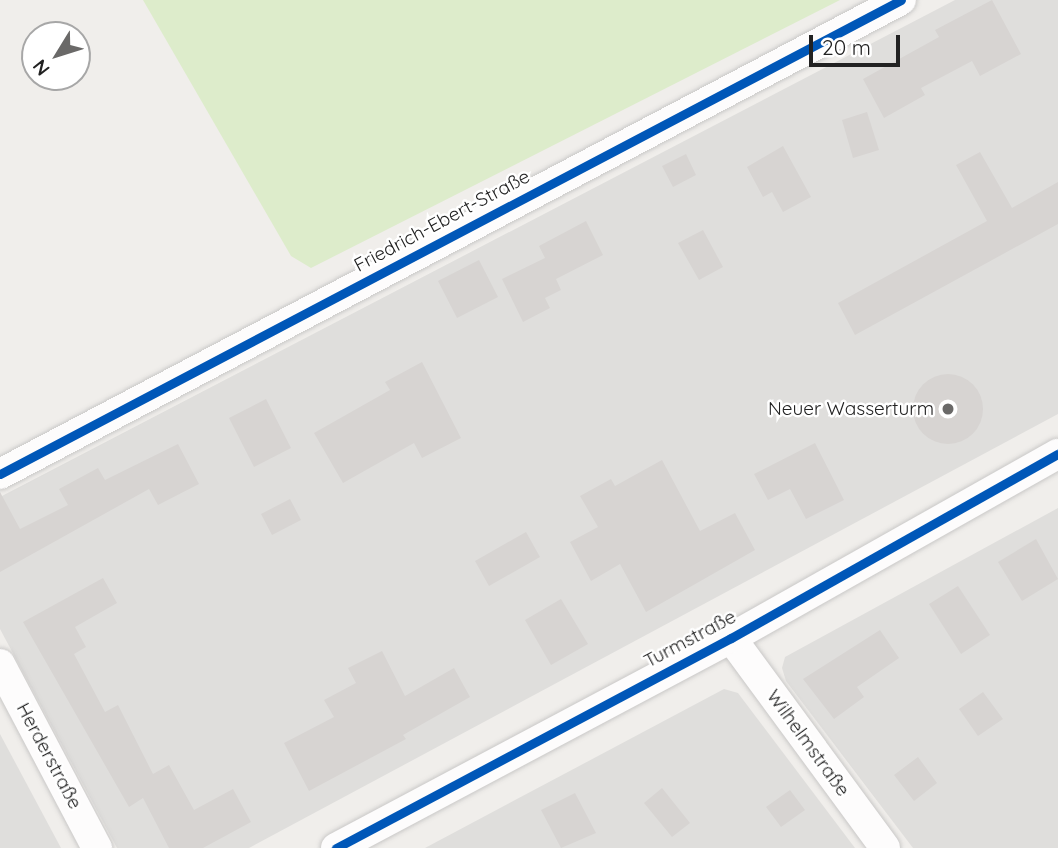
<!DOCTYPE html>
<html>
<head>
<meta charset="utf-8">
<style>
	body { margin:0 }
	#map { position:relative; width:1058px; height:848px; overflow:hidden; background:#f0eeeb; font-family:Quicksand,sans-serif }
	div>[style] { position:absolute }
	.residential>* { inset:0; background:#dfdedc }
	.grass>* { inset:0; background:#ddeccb }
	.building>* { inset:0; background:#d7d4d2 }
	.round { border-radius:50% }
	.roads { filter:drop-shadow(0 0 2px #c9c8c7) drop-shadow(0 0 2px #c9c8c7) }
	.minor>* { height:30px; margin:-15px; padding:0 15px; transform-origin:15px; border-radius:15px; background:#fdfcfc }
	.cycleway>* { height:9px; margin:-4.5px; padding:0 4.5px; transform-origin:4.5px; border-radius:4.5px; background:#0057b8 }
	.dots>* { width:19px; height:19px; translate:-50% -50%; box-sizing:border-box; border:4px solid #fff; border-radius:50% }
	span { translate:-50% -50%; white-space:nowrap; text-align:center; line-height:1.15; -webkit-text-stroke:5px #fff; paint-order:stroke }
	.street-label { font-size:19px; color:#222 }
	.poi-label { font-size:19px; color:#222 }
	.right { translate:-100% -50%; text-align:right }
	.north { position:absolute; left:21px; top:21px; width:70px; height:70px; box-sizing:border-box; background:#fff; border:2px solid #a7a7a7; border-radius:50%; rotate:232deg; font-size:19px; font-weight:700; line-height:28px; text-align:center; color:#222 }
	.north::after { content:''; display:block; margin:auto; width:24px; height:32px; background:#6a6968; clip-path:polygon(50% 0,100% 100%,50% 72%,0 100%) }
	.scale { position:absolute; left:809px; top:35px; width:91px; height:32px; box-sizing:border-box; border:4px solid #222; border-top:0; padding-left:9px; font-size:21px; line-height:24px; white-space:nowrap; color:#222; -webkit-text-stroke:5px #fff; paint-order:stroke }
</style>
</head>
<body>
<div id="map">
	<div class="residential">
		<i style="clip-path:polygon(955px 0,1058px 0,1058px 414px,249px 848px,117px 848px,0 629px,0 497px)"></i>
		<i style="clip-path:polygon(1058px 508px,1058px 848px,913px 848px,786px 681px,782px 668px,785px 657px)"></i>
		<i style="clip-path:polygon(724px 689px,738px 693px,855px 848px,425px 848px)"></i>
		<i style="clip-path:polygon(0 734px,61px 848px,0 848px)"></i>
	</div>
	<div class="grass">
		<i style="clip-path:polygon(143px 0,840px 0,311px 268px,291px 256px)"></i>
	</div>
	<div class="building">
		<i style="clip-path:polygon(992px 0,1021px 54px,980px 76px,972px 61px,921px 88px,925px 95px,884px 118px,863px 79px,939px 37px,935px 30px)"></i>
		<i style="clip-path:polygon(867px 112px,879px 150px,853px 158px,842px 120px)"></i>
		<i style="clip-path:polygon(783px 146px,811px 197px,783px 212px,772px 192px,763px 197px,747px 167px)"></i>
		<i style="clip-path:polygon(980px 152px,1012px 208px,1058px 182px,1058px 224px,855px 335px,838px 303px,987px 221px,956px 165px)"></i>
		<i style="clip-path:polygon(686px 154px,696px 175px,673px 187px,662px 166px)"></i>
		<i style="clip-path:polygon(586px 221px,603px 255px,556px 279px,561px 290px,545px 298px,550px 308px,523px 322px,502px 279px,545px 258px,539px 246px)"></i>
		<i style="clip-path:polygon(703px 230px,723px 267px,699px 280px,678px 243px)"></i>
		<i style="clip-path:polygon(479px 260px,498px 297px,457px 318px,438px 281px)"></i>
		<i style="clip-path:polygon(422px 362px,461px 438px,422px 458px,414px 443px,343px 483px,314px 433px,390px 390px,385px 382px)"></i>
		<i class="round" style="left:913px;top:374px;width:70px;height:70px"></i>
		<i style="clip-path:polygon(266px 399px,291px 448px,254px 467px,229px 418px)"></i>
		<i style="clip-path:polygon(815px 443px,844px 500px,806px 519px,790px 489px,768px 500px,754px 474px)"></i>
		<i style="clip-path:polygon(178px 444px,199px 484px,158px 505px,149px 489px,0 572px,0 492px,20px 529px,68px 505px,59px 489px,98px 468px,105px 480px)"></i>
		<i style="clip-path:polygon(662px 460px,700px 531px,735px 513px,755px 550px,646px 612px,620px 564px,591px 581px,570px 542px,598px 527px,580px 496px,611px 479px,615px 486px)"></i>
		<i style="clip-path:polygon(290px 499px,301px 520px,272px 535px,261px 514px)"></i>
		<i style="clip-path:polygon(526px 532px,540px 557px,489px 586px,475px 561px)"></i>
		<i style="clip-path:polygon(1036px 539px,1058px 579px,1022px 601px,998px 562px)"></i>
		<i style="clip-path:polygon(103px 578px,117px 603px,75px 627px,86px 647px,74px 654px,105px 712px,118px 705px,153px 774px,169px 765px,194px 810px,233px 789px,251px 822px,203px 848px,169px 848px,143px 798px,129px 807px,23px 622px)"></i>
		<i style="clip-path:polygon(958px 586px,990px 635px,961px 654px,929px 604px)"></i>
		<i style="clip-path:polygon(561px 599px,588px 644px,551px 665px,525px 620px)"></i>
		<i style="clip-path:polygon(880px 630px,899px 658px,857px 687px,864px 697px,834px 719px,803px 679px)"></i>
		<i style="clip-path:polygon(382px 651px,405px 696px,454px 668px,470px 697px,403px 735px,406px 739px,309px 791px,284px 743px,334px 717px,324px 700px,356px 683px,348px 668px)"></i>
		<i style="clip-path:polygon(983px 692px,1003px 719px,978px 736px,959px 709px)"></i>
		<i style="clip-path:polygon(918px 757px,937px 783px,914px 801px,894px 775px)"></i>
		<i style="clip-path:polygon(662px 788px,690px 823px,672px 837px,644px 803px)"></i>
		<i style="clip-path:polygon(790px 790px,805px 810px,781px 827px,766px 807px)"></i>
		<i style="clip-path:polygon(575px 793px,596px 833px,561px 848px,541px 810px)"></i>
	</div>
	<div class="roads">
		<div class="minor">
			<i style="left:0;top:474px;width:1018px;rotate:-27.75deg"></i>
			<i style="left:731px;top:638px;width:260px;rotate:53.7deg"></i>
			<i style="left:0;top:664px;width:208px;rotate:62.2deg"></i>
			<i style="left:336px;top:848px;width:447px;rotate:-28deg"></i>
			<i style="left:731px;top:638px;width:375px;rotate:-29.4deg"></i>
		</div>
	</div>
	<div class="cycleway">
		<i style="left:0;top:474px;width:1018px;rotate:-27.75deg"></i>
		<i style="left:336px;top:848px;width:447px;rotate:-28deg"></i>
		<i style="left:731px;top:638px;width:375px;rotate:-29.4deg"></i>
	</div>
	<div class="dots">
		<i style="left:948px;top:409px;background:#6a6968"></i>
	</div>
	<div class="street-label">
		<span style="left:442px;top:221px;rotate:-28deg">Friedrich-Ebert-Straße</span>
		<span style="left:690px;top:639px;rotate:-28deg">Turmstraße</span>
		<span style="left:808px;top:743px;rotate:54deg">Wilhelmstraße</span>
		<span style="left:49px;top:756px;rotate:62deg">Herderstraße</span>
	</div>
	<div class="poi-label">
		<span class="right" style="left:934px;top:409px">Neuer Wasserturm</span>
	</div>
	<div class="north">N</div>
	<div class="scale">20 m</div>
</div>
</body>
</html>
